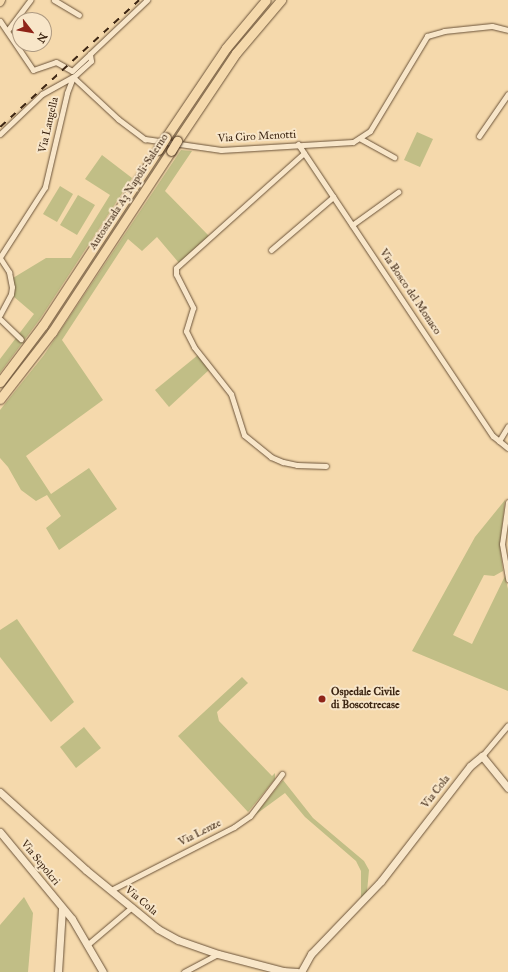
<!DOCTYPE html>
<html>
<head>
<meta charset="utf-8">
<style>
	body { margin:0 }
	#map { position:relative; width:508px; height:972px; overflow:hidden; background:#f5d9ac; font-family:"IM FELL Great Primer",serif }
	div>[style] { position:absolute }
	.green>* { inset:0; background:#c1be86 }
	.roads { filter:drop-shadow(0 0 1px #6b5339) drop-shadow(0 0 1px #6b5339) }
	.street>* { height:5px; margin:-2.5px; padding:0 2.5px; transform-origin:2.5px; border-radius:2.5px; background:#f8e6c9 }
	.secondary>* { height:7px; margin:-3.5px; padding:0 3.5px; transform-origin:3.5px; border-radius:3.5px; background:#f8e6c9 }
	.primary>* { height:8px; margin:-4px; padding:0 4px; transform-origin:4px; border-radius:4px; background:#f5d9ac }
	.highway>* { height:9px; margin:-4.5px; padding:0 4.5px; transform-origin:4.5px; border-radius:4.5px; background:#f5d9ac }
	.rail>* { height:1.5px; margin-top:-0.75px; transform-origin:0; background:repeating-linear-gradient(90deg,#3d2613 0 7px,transparent 0 14px) }
	.bridges { filter:drop-shadow(0 0 1px #3d2613) drop-shadow(0 0 1px #3d2613) }
	.highway-bridge>* { height:9px; margin:-4.5px; padding:0 4.5px; transform-origin:4.5px; border-radius:4.5px; background:#f5d9ac }
	.dots>* { width:11px; height:11px; translate:-50% -50%; box-sizing:border-box; border:2px solid #f8e6c9; border-radius:50% }
	span { translate:-50% -50%; white-space:nowrap; text-align:center; line-height:1.15; -webkit-text-stroke:4px #f8e6c9; paint-order:stroke }
	.street-label { font-size:11px; color:#3d2613 }
	.poi-label { font-size:11px; color:#3d2613; font-weight:700 }
	.left { translate:0 -50%; text-align:left }
	.north { position:absolute; left:12px; top:12px; width:40px; height:40px; box-sizing:border-box; background:#f8e6c9; border:1px solid #ad9980; border-radius:50%; rotate:121deg; font-size:11px; font-weight:700; line-height:16px; text-align:center; color:#3d2613 }
	.north::after { content:''; display:block; margin:auto; width:14px; height:18px; background:#8f2418; clip-path:polygon(50% 0,100% 100%,50% 72%,0 100%) }
</style>
</head>
<body>
<div id="map">
	<div class="green">
		<i style="clip-path:polygon(417px 132px,433px 139px,420px 167px,404px 160px)"></i>
		<i style="clip-path:polygon(181px 150px,192px 151px,165px 191px,209px 236px,179px 263px,157px 237px,142px 251px,128px 239px,62px 340px,103px 400px,26px 456px,51px 494px,89px 468px,117px 509px,59px 550px,46px 528px,61px 516px,47px 495px,36px 501px,21px 490px,8px 467px,0 458px,0 410px,44px 355px)"></i>
		<i style="clip-path:polygon(102px 155px,132px 178px,40px 319px,0 373px,0 359px,34px 314px,13px 296px,15px 291px,13px 278px,46px 258px,71px 258px,110px 195px,85px 179px)"></i>
		<i style="clip-path:polygon(60px 186px,73px 194px,57px 222px,43px 214px)"></i>
		<i style="clip-path:polygon(78px 195px,95px 205px,77px 235px,60px 225px)"></i>
		<i style="clip-path:polygon(198px 355px,210px 369px,169px 407px,155px 390px)"></i>
		<i style="clip-path:polygon(505px 500px,500px 546px,503px 571px,494px 576px,484px 575px,453px 635px,472px 644px,505px 576px,508px 589px,508px 691px,412px 651px,475px 537px)"></i>
		<i style="clip-path:polygon(17px 619px,74px 702px,51px 722px,0 657px,0 630px)"></i>
		<i style="clip-path:polygon(242px 677px,248px 683px,217px 712px,219px 721px,272px 776px,275px 773px,275px 779px,248px 812px,178px 736px)"></i>
		<i style="clip-path:polygon(84px 727px,101px 748px,76px 768px,60px 747px)"></i>
		<i style="clip-path:polygon(283px 780px,313px 818px,364px 861px,369px 870px,367px 892px,361px 899px,361px 871px,356px 861px,305px 817px,285px 793px,255px 815px)"></i>
		<i style="clip-path:polygon(24px 897px,33px 913px,28px 972px,0 972px,0 925px)"></i>
	</div>
	<div class="roads">
		<div class="street">
			<i style="left:54px;top:0;width:29px;rotate:31deg"></i>
			<i style="left:0;top:21px;width:59px;rotate:56deg"></i>
			<i style="left:33px;top:70px;width:24px;rotate:-19deg"></i>
			<i style="left:56px;top:62px;width:18px;rotate:29deg"></i>
			<i style="left:72px;top:71px;width:25px;rotate:-43deg"></i>
			<i style="left:90px;top:54px;width:7px;rotate:82deg"></i>
			<i style="left:91px;top:61px;width:24px;rotate:138deg"></i>
			<i style="left:73px;top:77px;width:62px;rotate:43deg"></i>
			<i style="left:118px;top:119px;width:34px;rotate:37deg"></i>
			<i style="left:145px;top:139px;width:77px;rotate:8.2deg"></i>
			<i style="left:221px;top:150px;width:132px;rotate:-3.5deg"></i>
			<i style="left:353px;top:142px;width:20px;rotate:-33deg"></i>
			<i style="left:370px;top:131px;width:111px;rotate:-59deg"></i>
			<i style="left:427px;top:36px;width:18px;rotate:-16deg"></i>
			<i style="left:444px;top:31px;width:48px;rotate:-5.9deg"></i>
			<i style="left:492px;top:26px;width:16px;rotate:14deg"></i>
			<i style="left:7px;top:31px;width:39px;rotate:-53deg"></i>
			<i style="left:90px;top:54px;width:79px;rotate:-43.5deg"></i>
			<i style="left:0;top:134px;width:58px;rotate:-43.6deg"></i>
			<i style="left:42px;top:94px;width:35px;rotate:-29deg"></i>
			<i style="left:73px;top:77px;width:17px;rotate:111deg"></i>
			<i style="left:67px;top:93px;width:97px;rotate:103.2deg"></i>
			<i style="left:45px;top:187px;width:83px;rotate:122.7deg"></i>
			<i style="left:479px;top:136px;width:51px;rotate:-55.4deg"></i>
			<i style="left:361px;top:139px;width:38px;rotate:29deg"></i>
			<i style="left:298px;top:144px;width:351px;rotate:56.3deg"></i>
			<i style="left:493px;top:436px;width:19px;rotate:39deg"></i>
			<i style="left:304px;top:153px;width:172px;rotate:138.1deg"></i>
			<i style="left:176px;top:268px;width:6px;rotate:90deg"></i>
			<i style="left:176px;top:274px;width:38px;rotate:63deg"></i>
			<i style="left:193px;top:308px;width:24px;rotate:107deg"></i>
			<i style="left:186px;top:331px;width:18px;rotate:63deg"></i>
			<i style="left:194px;top:347px;width:60px;rotate:51.8deg"></i>
			<i style="left:231px;top:394px;width:43px;rotate:72.4deg"></i>
			<i style="left:244px;top:435px;width:35px;rotate:39deg"></i>
			<i style="left:271px;top:457px;width:13px;rotate:23deg"></i>
			<i style="left:283px;top:462px;width:14px;rotate:12deg"></i>
			<i style="left:297px;top:465px;width:29px;rotate:2deg"></i>
			<i style="left:352px;top:225px;width:57px;rotate:-35.7deg"></i>
			<i style="left:271px;top:250px;width:82px;rotate:-40.5deg"></i>
			<i style="left:0;top:258px;width:17px;rotate:57deg"></i>
			<i style="left:9px;top:272px;width:15px;rotate:79deg"></i>
			<i style="left:12px;top:287px;width:7px;rotate:98deg"></i>
			<i style="left:11px;top:294px;width:24px;rotate:118deg"></i>
			<i style="left:0;top:319px;width:29px;rotate:44deg"></i>
			<i style="left:499px;top:441px;width:17px;rotate:-59deg"></i>
			<i style="left:508px;top:502px;width:42px;rotate:98.1deg"></i>
			<i style="left:502px;top:544px;width:36px;rotate:80deg"></i>
			<i style="left:482px;top:756px;width:40px;rotate:-50deg"></i>
			<i style="left:111px;top:890px;width:138px;rotate:-27.1deg"></i>
			<i style="left:234px;top:827px;width:19px;rotate:-35deg"></i>
			<i style="left:250px;top:816px;width:53px;rotate:-52.7deg"></i>
			<i style="left:87px;top:945px;width:59px;rotate:-40.2deg"></i>
			<i style="left:184px;top:972px;width:38px;rotate:-28deg"></i>
		</div>
		<div class="secondary">
			<i style="left:0;top:792px;width:116px;rotate:42.2deg"></i>
			<i style="left:86px;top:870px;width:93px;rotate:39.3deg"></i>
			<i style="left:158px;top:929px;width:23px;rotate:29deg"></i>
			<i style="left:178px;top:940px;width:42px;rotate:19.3deg"></i>
			<i style="left:218px;top:954px;width:67px;rotate:14.7deg"></i>
			<i style="left:283px;top:971px;width:14px;rotate:4deg"></i>
			<i style="left:0;top:832px;width:113px;rotate:50.4deg"></i>
			<i style="left:72px;top:919px;width:61px;rotate:59.7deg"></i>
			<i style="left:58px;top:972px;width:64px;rotate:-86.4deg"></i>
			<i style="left:301px;top:972px;width:21px;rotate:-61deg"></i>
			<i style="left:311px;top:954px;width:101px;rotate:-46.2deg"></i>
			<i style="left:381px;top:881px;width:145px;rotate:-52.3deg"></i>
			<i style="left:470px;top:766px;width:16px;rotate:-40deg"></i>
			<i style="left:482px;top:756px;width:41px;rotate:50.9deg"></i>
		</div>
		<div class="primary">
			<i style="left:0;top:2px;width:2px;rotate:-63deg"></i>
		</div>
		<div class="highway">
			<i style="left:166px;top:137px;width:107px;rotate:-56deg"></i>
			<i style="left:226px;top:48px;width:62px;rotate:-50.2deg"></i>
			<i style="left:177px;top:141px;width:106px;rotate:-56.2deg"></i>
			<i style="left:236px;top:53px;width:70px;rotate:-49.7deg"></i>
			<i style="left:0;top:382px;width:71px;rotate:-53deg"></i>
			<i style="left:43px;top:325px;width:209px;rotate:-56.7deg"></i>
			<i style="left:0;top:399px;width:85px;rotate:-52.2deg"></i>
			<i style="left:52px;top:332px;width:217px;rotate:-56.7deg"></i>
		</div>
	</div>
	<div class="rail">
		<i style="left:0;top:127px;width:188px;rotate:-42.4deg"></i>
	</div>
	<div class="bridges">
		<div class="highway-bridge">
			<i style="left:158px;top:150px;width:15px;rotate:-58deg"></i>
			<i style="left:171px;top:151px;width:12px;rotate:-59deg"></i>
		</div>
	</div>
	<div class="dots">
		<i style="left:322px;top:699px;background:#8f2418"></i>
	</div>
	<div class="street-label">
		<span style="left:49px;top:125px;rotate:-77deg">Via Langella</span>
		<span style="left:257px;top:137px;rotate:-3deg">Via Ciro Menotti</span>
		<span style="left:129px;top:192px;rotate:-57deg">Autostrada A3 Napoli-Salerno</span>
		<span style="left:410px;top:292px;rotate:56deg">Via Bosco del Monaco</span>
		<span style="left:436px;top:792px;rotate:-52deg">Via Cola</span>
		<span style="left:200px;top:833px;rotate:-27deg">Via Lenze</span>
		<span style="left:40px;top:863px;rotate:51deg">Via Sepolcri</span>
		<span style="left:141px;top:901px;rotate:40deg">Via Cola</span>
	</div>
	<div class="poi-label">
		<span class="left" style="left:331px;top:699px">Ospedale Civile<br>di Boscotrecase</span>
	</div>
	<div class="north">N</div>
</div>
</body>
</html>
